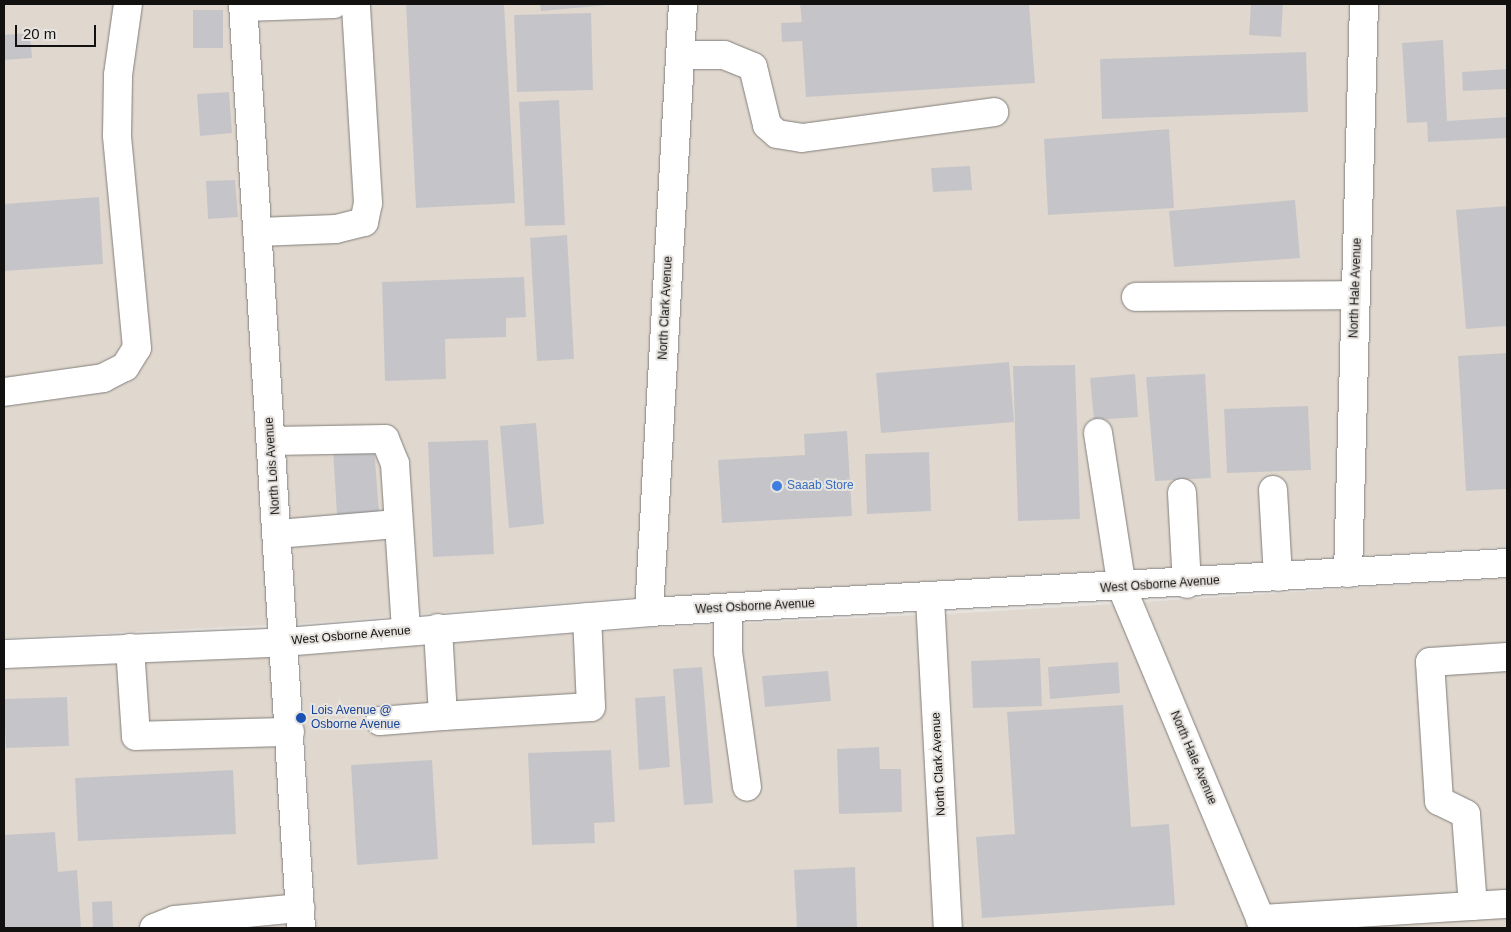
<!DOCTYPE html>
<html>
<head>
<meta charset="utf-8">
<style>
	body { margin:0 }
	#map { position:relative; width:1511px; height:932px; overflow:hidden; background:#e7e4e0; font-family:Arial,sans-serif }
	div>[style] { position:absolute }
	.built>* { inset:0; background:#e0d8ce }
	.building>* { inset:0; background:#c5c5c9 }
	.roads { filter:drop-shadow(0 0 1px #827f7c) drop-shadow(0 0 1px #827f7c) }
	.minor>* { height:28px; margin:-14px; padding:0 14px; transform-origin:14px; border-radius:14px; background:#fff }
	.dots>* { width:14px; height:14px; translate:-50% -50%; box-sizing:border-box; border:2px solid #e7e4e0; border-radius:50% }
	span { translate:-50% -50%; white-space:nowrap; text-align:center; line-height:1.15; -webkit-text-stroke:4px #e7e4e0; paint-order:stroke }
	.street-label { font-size:12px; color:#121110 }
	.shop-label { font-size:12px; color:#366cbe }
	.left { translate:0 -50%; text-align:left }
	.transit-label { font-size:12px; color:#164399 }
	.frame { position:absolute; inset:0; border:5px solid #121110; pointer-events:none }
	.scale { position:absolute; left:15px; top:25px; width:81px; height:22px; box-sizing:border-box; border:2px solid #121110; border-top:0; padding-left:6px; font-size:15px; line-height:18px; white-space:nowrap; color:#121110; -webkit-text-stroke:4px #e7e4e0; paint-order:stroke }
</style>
</head>
<body>
<div id="map">
	<div class="built">
		<i style="clip-path:polygon(4px 4px,229px 4px,270px 625px,4px 638px)"></i>
		<i style="clip-path:polygon(257px 4px,670px 4px,636px 597px,297px 624px)"></i>
		<i style="clip-path:polygon(697px 4px,1350px 4px,1335px 558px,664px 596px)"></i>
		<i style="clip-path:polygon(1378px 4px,1507px 4px,1507px 547px,1362px 556px)"></i>
		<i style="clip-path:polygon(1507px 578px,1507px 928px,1279px 928px,1144px 602px)"></i>
		<i style="clip-path:polygon(1114px 604px,1249px 928px,962px 928px,945px 614px)"></i>
		<i style="clip-path:polygon(917px 615px,934px 928px,316px 928px,300px 655px,650px 628px)"></i>
		<i style="clip-path:polygon(272px 657px,288px 928px,4px 928px,4px 669px)"></i>
	</div>
	<div class="building">
		<i style="clip-path:polygon(406px 4px,504px 4px,515px 203px,416px 208px)"></i>
		<i style="clip-path:polygon(540px 4px,608px 4px,608px 5px,541px 11px)"></i>
		<i style="clip-path:polygon(800px 4px,1029px 4px,1035px 83px,806px 97px,802px 41px,782px 42px,781px 23px,802px 22px)"></i>
		<i style="clip-path:polygon(1251px 4px,1283px 4px,1281px 37px,1249px 35px)"></i>
		<i style="clip-path:polygon(193px 10px,223px 10px,223px 48px,193px 48px)"></i>
		<i style="clip-path:polygon(591px 13px,593px 90px,517px 92px,514px 15px)"></i>
		<i style="clip-path:polygon(30px 33px,32px 58px,4px 60px,4px 35px)"></i>
		<i style="clip-path:polygon(1443px 40px,1447px 121px,1507px 117px,1507px 138px,1428px 142px,1427px 122px,1407px 123px,1402px 43px)"></i>
		<i style="clip-path:polygon(1306px 52px,1308px 112px,1102px 119px,1100px 59px)"></i>
		<i style="clip-path:polygon(1507px 69px,1507px 89px,1463px 91px,1462px 72px)"></i>
		<i style="clip-path:polygon(229px 92px,232px 133px,200px 136px,197px 94px)"></i>
		<i style="clip-path:polygon(559px 100px,565px 225px,525px 226px,519px 102px)"></i>
		<i style="clip-path:polygon(1169px 129px,1174px 208px,1048px 215px,1044px 139px)"></i>
		<i style="clip-path:polygon(970px 166px,972px 190px,933px 192px,931px 168px)"></i>
		<i style="clip-path:polygon(235px 180px,238px 217px,208px 219px,206px 181px)"></i>
		<i style="clip-path:polygon(99px 197px,103px 264px,4px 271px,4px 204px)"></i>
		<i style="clip-path:polygon(1295px 200px,1300px 258px,1174px 267px,1169px 211px)"></i>
		<i style="clip-path:polygon(1507px 206px,1507px 326px,1466px 329px,1456px 210px)"></i>
		<i style="clip-path:polygon(567px 235px,574px 359px,537px 361px,530px 238px)"></i>
		<i style="clip-path:polygon(524px 277px,526px 317px,506px 318px,506px 337px,445px 339px,446px 379px,385px 381px,382px 282px)"></i>
		<i style="clip-path:polygon(1507px 353px,1507px 489px,1466px 491px,1458px 356px)"></i>
		<i style="clip-path:polygon(1009px 362px,1014px 422px,881px 433px,876px 373px)"></i>
		<i style="clip-path:polygon(1075px 365px,1080px 519px,1018px 521px,1013px 366px)"></i>
		<i style="clip-path:polygon(1135px 374px,1138px 417px,1094px 420px,1090px 378px)"></i>
		<i style="clip-path:polygon(1205px 374px,1211px 478px,1155px 481px,1146px 377px)"></i>
		<i style="clip-path:polygon(1308px 406px,1311px 470px,1227px 473px,1224px 409px)"></i>
		<i style="clip-path:polygon(536px 423px,544px 524px,509px 528px,500px 426px)"></i>
		<i style="clip-path:polygon(847px 431px,852px 516px,722px 523px,718px 460px,805px 455px,804px 434px)"></i>
		<i style="clip-path:polygon(488px 440px,494px 554px,433px 557px,428px 442px)"></i>
		<i style="clip-path:polygon(374px 447px,379px 512px,337px 515px,333px 449px)"></i>
		<i style="clip-path:polygon(929px 452px,931px 511px,867px 514px,865px 454px)"></i>
		<i style="clip-path:polygon(1040px 658px,1042px 706px,973px 708px,971px 661px)"></i>
		<i style="clip-path:polygon(1118px 662px,1120px 693px,1050px 699px,1048px 667px)"></i>
		<i style="clip-path:polygon(702px 667px,713px 803px,684px 805px,673px 669px)"></i>
		<i style="clip-path:polygon(828px 671px,831px 701px,765px 707px,762px 676px)"></i>
		<i style="clip-path:polygon(665px 696px,670px 767px,639px 770px,635px 698px)"></i>
		<i style="clip-path:polygon(67px 697px,69px 746px,6px 748px,4px 699px)"></i>
		<i style="clip-path:polygon(1123px 705px,1131px 827px,1169px 824px,1175px 905px,982px 918px,976px 837px,1015px 834px,1007px 712px)"></i>
		<i style="clip-path:polygon(879px 747px,880px 769px,901px 769px,902px 812px,839px 814px,837px 749px)"></i>
		<i style="clip-path:polygon(611px 750px,615px 822px,594px 823px,595px 843px,532px 845px,528px 753px)"></i>
		<i style="clip-path:polygon(432px 760px,438px 859px,357px 865px,351px 765px)"></i>
		<i style="clip-path:polygon(233px 770px,236px 834px,78px 841px,75px 778px)"></i>
		<i style="clip-path:polygon(55px 832px,58px 872px,77px 870px,81px 928px,5px 928px,4px 835px)"></i>
		<i style="clip-path:polygon(855px 867px,857px 928px,797px 928px,794px 870px)"></i>
		<i style="clip-path:polygon(112px 901px,113px 928px,93px 928px,92px 902px)"></i>
	</div>
	<div class="roads">
		<div class="minor">
			<i style="left:243px;top:4px;width:926px;rotate:86.41deg"></i>
			<i style="left:244px;top:7px;width:90px;rotate:-1.9deg"></i>
			<i style="left:680px;top:55px;width:44px"></i>
			<i style="left:724px;top:55px;width:31px;rotate:22deg"></i>
			<i style="left:753px;top:67px;width:60px;rotate:76.4deg"></i>
			<i style="left:767px;top:125px;width:13px;rotate:42deg"></i>
			<i style="left:777px;top:134px;width:25px;rotate:9deg"></i>
			<i style="left:802px;top:138px;width:194px;rotate:-7.7deg"></i>
			<i style="left:258px;top:232px;width:78px;rotate:-2.2deg"></i>
			<i style="left:336px;top:229px;width:29px;rotate:-14deg"></i>
			<i style="left:364px;top:222px;width:19px;rotate:-78deg"></i>
			<i style="left:368px;top:203px;width:199px;rotate:-93.5deg"></i>
			<i style="left:1136px;top:297px;width:220px;rotate:-0.5deg"></i>
			<i style="left:4px;top:392px;width:100px;rotate:-8deg"></i>
			<i style="left:103px;top:378px;width:25px;rotate:-27deg"></i>
			<i style="left:125px;top:367px;width:22px;rotate:-58deg"></i>
			<i style="left:137px;top:348px;width:214px;rotate:-95.4deg"></i>
			<i style="left:117px;top:135px;width:60px;rotate:-89deg"></i>
			<i style="left:118px;top:75px;width:72px;rotate:-82deg"></i>
			<i style="left:1098px;top:433px;width:157px;rotate:81.2deg"></i>
			<i style="left:1122px;top:588px;width:368px;rotate:67.3deg"></i>
			<i style="left:272px;top:441px;width:113px;rotate:-1deg"></i>
			<i style="left:385px;top:439px;width:27px;rotate:68deg"></i>
			<i style="left:395px;top:464px;width:167px;rotate:86.2deg"></i>
			<i style="left:1273px;top:490px;width:87px;rotate:86.7deg"></i>
			<i style="left:1182px;top:493px;width:91px;rotate:86.9deg"></i>
			<i style="left:278px;top:534px;width:120px;rotate:-4.8deg"></i>
			<i style="left:1348px;top:573px;width:569px;rotate:-88.39deg"></i>
			<i style="left:930px;top:599px;width:329px;rotate:86.9deg"></i>
			<i style="left:728px;top:609px;width:43px;rotate:90deg"></i>
			<i style="left:728px;top:652px;width:136px;rotate:82deg"></i>
			<i style="left:649px;top:612px;width:609px;rotate:-86.8deg"></i>
			<i style="left:130px;top:648px;width:88px;rotate:86.1deg"></i>
			<i style="left:136px;top:736px;width:154px;rotate:-1.5deg"></i>
			<i style="left:4px;top:654px;width:281px;rotate:-2.4deg"></i>
			<i style="left:285px;top:642px;width:365px;rotate:-4.7deg"></i>
			<i style="left:649px;top:612px;width:859px;rotate:-3.27deg"></i>
			<i style="left:443px;top:716px;width:148px;rotate:-3.5deg"></i>
			<i style="left:591px;top:707px;width:90px;rotate:-92.5deg"></i>
			<i style="left:380px;top:721px;width:63px;rotate:-4.5deg"></i>
			<i style="left:443px;top:716px;width:88px;rotate:-93.3deg"></i>
			<i style="left:1473px;top:906px;width:92px;rotate:-94.4deg"></i>
			<i style="left:1466px;top:814px;width:30px;rotate:-154deg"></i>
			<i style="left:1439px;top:801px;width:139px;rotate:-93.7deg"></i>
			<i style="left:1430px;top:662px;width:77px;rotate:-3.7deg"></i>
			<i style="left:1260px;top:919px;width:247px;rotate:-3.5deg"></i>
			<i style="left:154px;top:928px;width:22px;rotate:-21deg"></i>
			<i style="left:175px;top:920px;width:126px;rotate:-5.5deg"></i>
		</div>
	</div>
	<div class="dots">
		<i style="left:777px;top:486px;background:#3f7fe0"></i>
		<i style="left:301px;top:718px;background:#1a4fb4"></i>
	</div>
	<div class="street-label">
		<span style="left:1356px;top:288px;rotate:-88deg">North Hale Avenue</span>
		<span style="left:666px;top:308px;rotate:-87deg">North Clark Avenue</span>
		<span style="left:273px;top:466px;rotate:-94deg">North Lois Avenue</span>
		<span style="left:1160px;top:585px;rotate:-4deg">West Osborne Avenue</span>
		<span style="left:755px;top:607px;rotate:-3deg">West Osborne Avenue</span>
		<span style="left:351px;top:636px;rotate:-5deg">West Osborne Avenue</span>
		<span style="left:1193px;top:758px;rotate:67deg">North Hale Avenue</span>
		<span style="left:939px;top:764px;rotate:-93deg">North Clark Avenue</span>
	</div>
	<div class="shop-label">
		<span class="left" style="left:787px;top:486px">Saaab Store</span>
	</div>
	<div class="transit-label">
		<span class="left" style="left:311px;top:718px">Lois Avenue @<br>Osborne Avenue</span>
	</div>
	<div class="frame"></div>
	<div class="scale">20 m</div>
</div>
</body>
</html>
